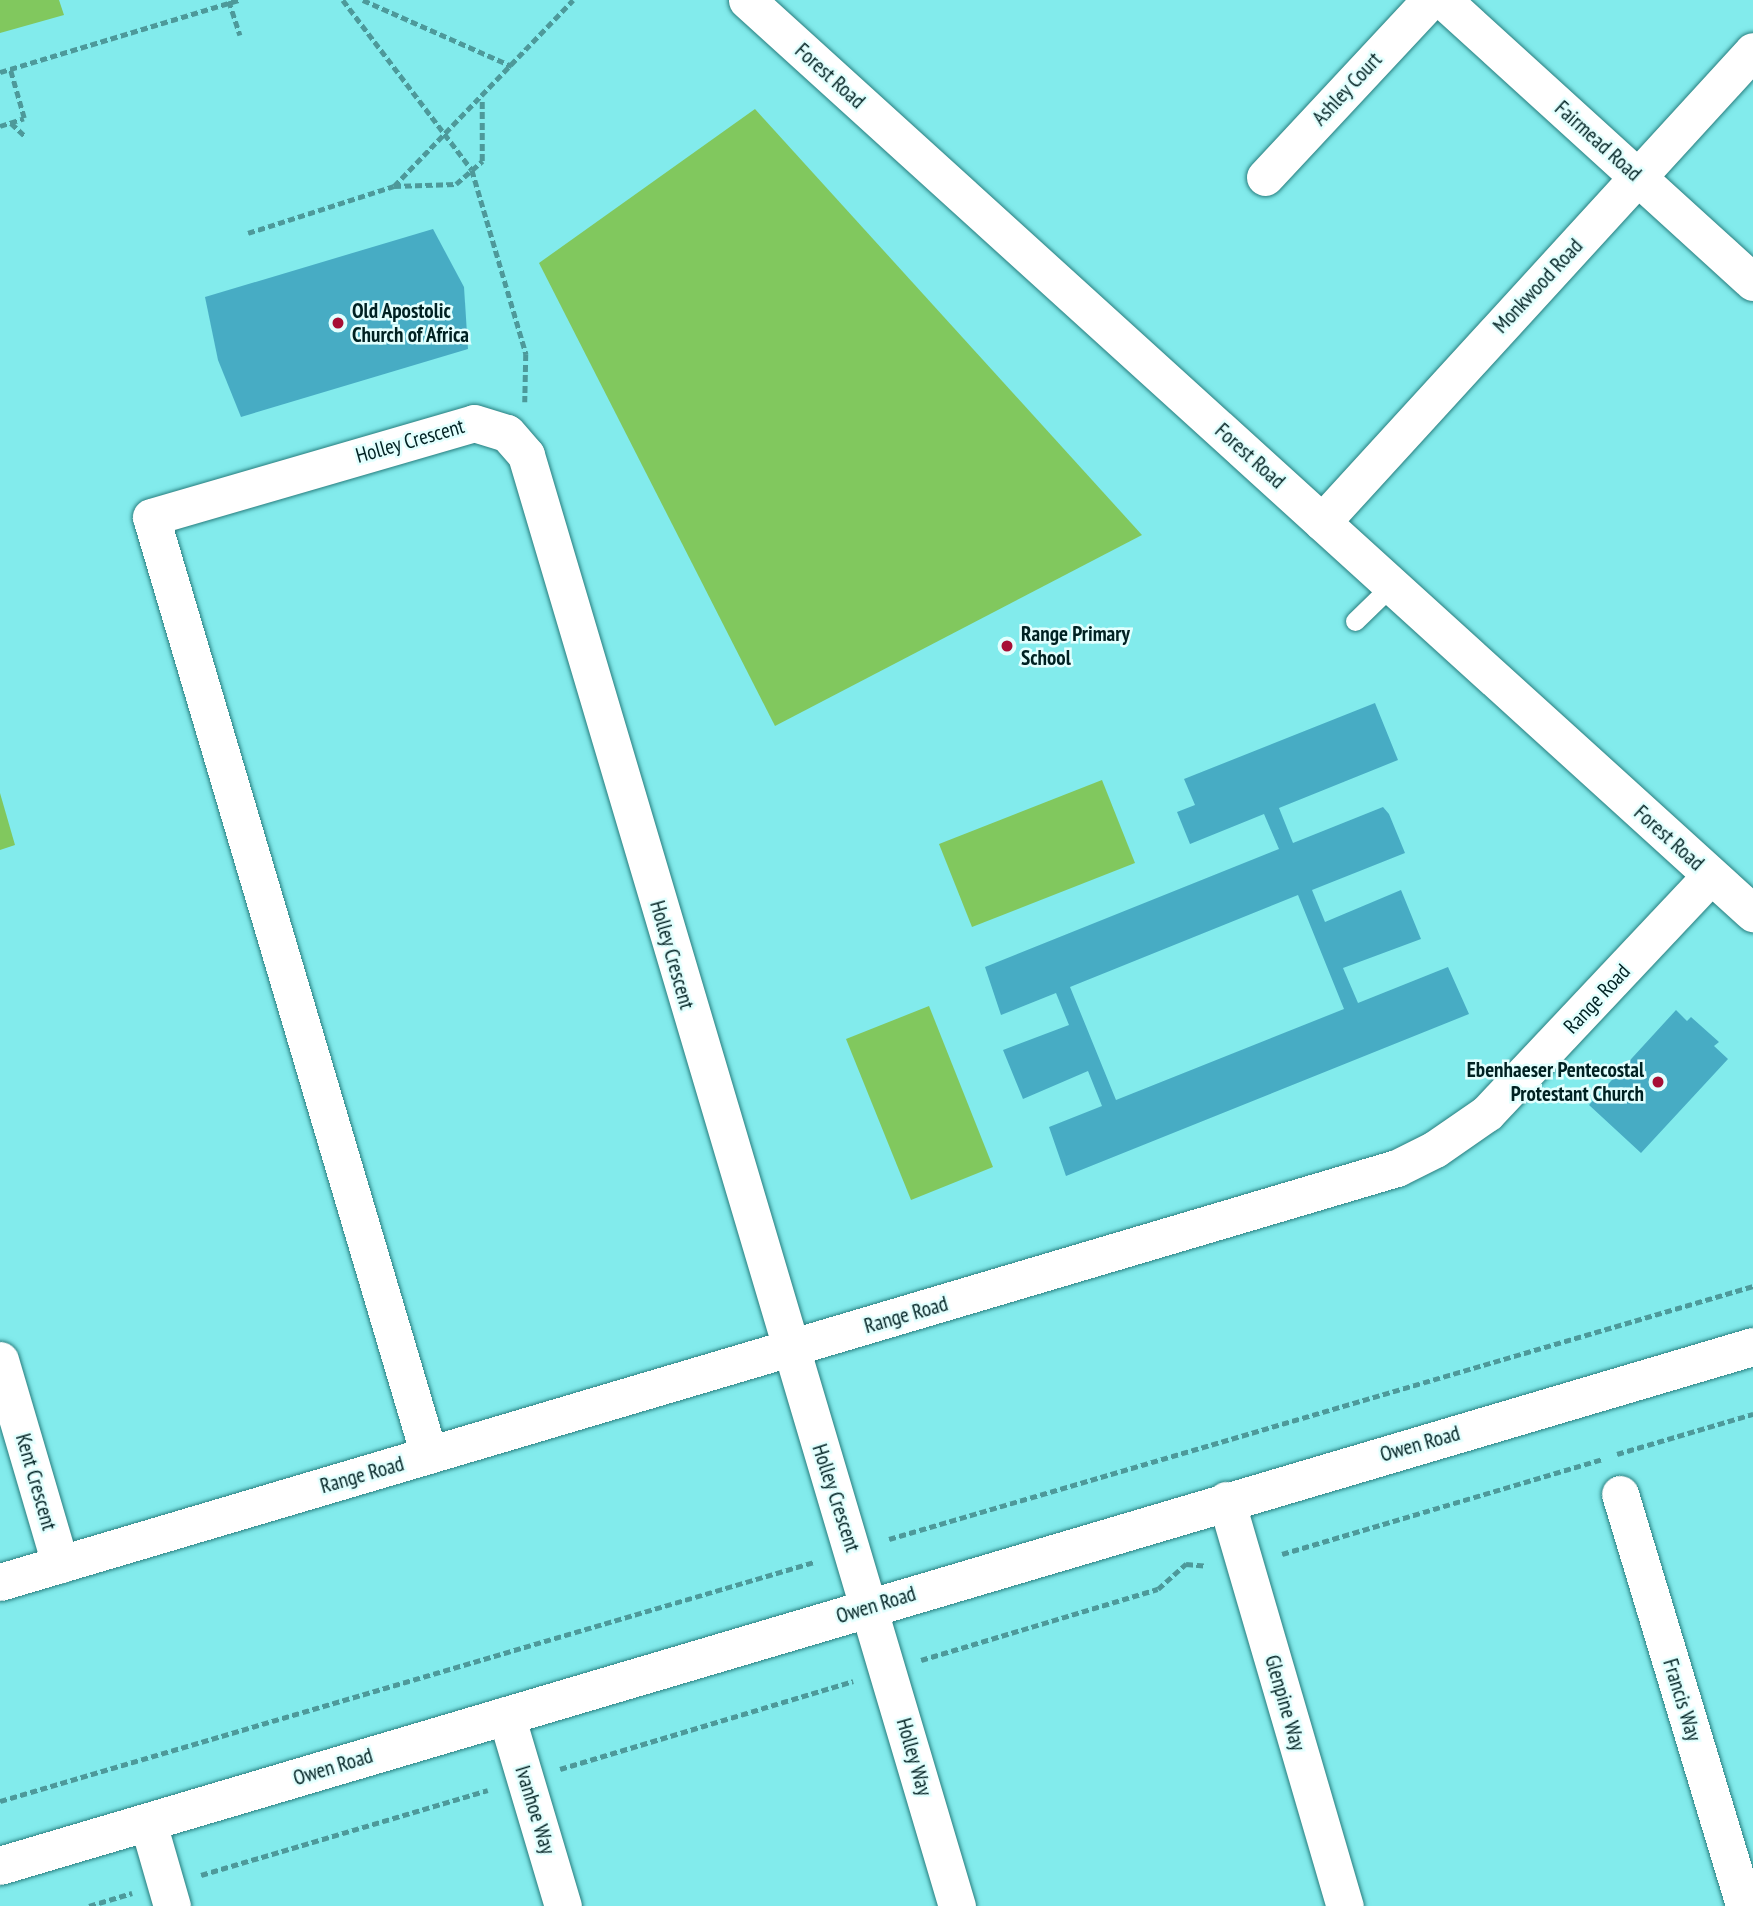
<!DOCTYPE html>
<html>
<head>
<meta charset="utf-8">
<style>
	body { margin:0 }
	#map { position:relative; width:1753px; height:1906px; overflow:hidden; background:#82ebec; font-family:"PT Sans Narrow",sans-serif }
	div>[style] { position:absolute }
	.green>* { inset:0; background:#81c85e }
	.building>* { inset:0; background:#47acc4 }
	.path>* { height:4.5px; margin-top:-2.25px; transform-origin:0; background:repeating-linear-gradient(90deg,#4d999a 0 7px,transparent 0 10.5px) }
	.roads { filter:drop-shadow(0 0 2px #287d7e) drop-shadow(0 0 2px #287d7e) }
	.lane>* { height:19px; margin:-9.5px; padding:0 9.5px; transform-origin:9.5px; border-radius:9.5px; background:#fff }
	.street>* { height:37px; margin:-18.5px; padding:0 18.5px; transform-origin:18.5px; border-radius:18.5px; background:#fff }
	.secondary>* { height:38px; margin:-19px; padding:0 19px; transform-origin:19px; border-radius:19px; background:#fff }
	.dots>* { width:19px; height:19px; translate:-50% -50%; box-sizing:border-box; border:4px solid #e2fffe; border-radius:50% }
	span { translate:-50% -50%; white-space:nowrap; text-align:center; line-height:1.15; -webkit-text-stroke:5px #e2fffe; paint-order:stroke }
	.street-label { font-size:21px; color:#002122 }
	.poi-label { font-size:21px; color:#002122; font-weight:700 }
	.left { translate:0 -50%; text-align:left }
	.right { translate:-100% -50%; text-align:right }
</style>
</head>
<body>
<div id="map">
	<div class="green">
		<i style="clip-path:polygon(0 0,59px 0,64px 15px,0 33px)"></i>
		<i style="clip-path:polygon(755px 109px,1142px 535px,775px 726px,539px 263px)"></i>
		<i style="clip-path:polygon(1102px 780px,1135px 863px,972px 927px,939px 844px)"></i>
		<i style="clip-path:polygon(0 793px,15px 845px,0 850px)"></i>
		<i style="clip-path:polygon(929px 1006px,993px 1167px,911px 1200px,846px 1039px)"></i>
	</div>
	<div class="building">
		<i style="clip-path:polygon(433px 229px,464px 287px,468px 349px,241px 417px,218px 360px,205px 297px)"></i>
		<i style="clip-path:polygon(evenodd,1375px 703px,1398px 760px,1279px 808px,1293px 843px,1383px 807px,1389px 814px,1405px 853px,1312px 890px,1325px 922px,1401px 890px,1421px 939px,1343px 968px,1358px 1003px,1448px 967px,1469px 1014px,1066px 1176px,1049px 1127px,1102px 1106px,1088px 1071px,1023px 1099px,1003px 1050px,1069px 1025px,1056px 993px,1001px 1015px,985px 967px,1279px 849px,1264px 814px,1190px 844px,1177px 812px,1195px 805px,1184px 779px,1375px 703px,1298px 895px,1344px 1009px,1116px 1100px,1070px 987px,1298px 895px)"></i>
		<i style="clip-path:polygon(1676px 1010px,1687px 1021px,1691px 1017px,1719px 1042px,1714px 1046px,1728px 1059px,1641px 1153px,1589px 1105px)"></i>
	</div>
	<div class="path">
		<i style="left:343px;top:0;width:213px;rotate:52.8deg"></i>
		<i style="left:472px;top:170px;width:192px;rotate:73.6deg"></i>
		<i style="left:526px;top:354px;width:48px;rotate:91.2deg"></i>
		<i style="left:363px;top:0;width:163px;rotate:23.9deg"></i>
		<i style="left:229px;top:1px;width:36px;rotate:72deg"></i>
		<i style="left:0;top:72px;width:249px;rotate:-16.8deg"></i>
		<i style="left:11px;top:123px;width:19px;rotate:43deg"></i>
		<i style="left:0;top:126px;width:25px;rotate:-18deg"></i>
		<i style="left:24px;top:118px;width:51px;rotate:-105.9deg"></i>
		<i style="left:394px;top:186px;width:62px;rotate:-1.8deg"></i>
		<i style="left:456px;top:184px;width:35px;rotate:-41deg"></i>
		<i style="left:482px;top:161px;width:63px;rotate:-90deg"></i>
		<i style="left:248px;top:233px;width:153px;rotate:-17.8deg"></i>
		<i style="left:394px;top:186px;width:258px;rotate:-46.1deg"></i>
		<i style="left:1617px;top:1454px;width:142px;rotate:-16.4deg"></i>
		<i style="left:889px;top:1539px;width:900px;rotate:-16.32deg"></i>
		<i style="left:1282px;top:1554px;width:334px;rotate:-16.5deg"></i>
		<i style="left:921px;top:1660px;width:247px;rotate:-16.7deg"></i>
		<i style="left:1158px;top:1589px;width:38px;rotate:-42deg"></i>
		<i style="left:1186px;top:1564px;width:21px;rotate:5deg"></i>
		<i style="left:560px;top:1769px;width:306px;rotate:-16.7deg"></i>
		<i style="left:0;top:1801px;width:848px;rotate:-16.36deg"></i>
		<i style="left:201px;top:1875px;width:299px;rotate:-16.5deg"></i>
		<i style="left:89px;top:1906px;width:45px;rotate:-16.8deg"></i>
	</div>
	<div class="roads">
		<div class="lane">
			<i style="left:1355px;top:621px;width:52px;rotate:-44.2deg"></i>
		</div>
		<div class="street">
			<i style="left:747px;top:0;width:1359px;rotate:42.23deg"></i>
			<i style="left:1443px;top:0;width:419px;rotate:42.3deg"></i>
			<i style="left:1265px;top:177px;width:242px;rotate:-47deg"></i>
			<i style="left:1322px;top:522px;width:638px;rotate:-47.54deg"></i>
			<i style="left:0;top:1360px;width:213px;rotate:73.6deg"></i>
			<i style="left:429px;top:1455px;width:978px;rotate:-106.51deg"></i>
			<i style="left:151px;top:517px;width:336px;rotate:-16.2deg"></i>
			<i style="left:474px;top:423px;width:34px;rotate:17deg"></i>
			<i style="left:507px;top:433px;width:29px;rotate:49deg"></i>
			<i style="left:526px;top:455px;width:1514px;rotate:73.46deg"></i>
			<i style="left:1620px;top:1494px;width:430px;rotate:73.2deg"></i>
			<i style="left:1226px;top:1500px;width:423px;rotate:73.7deg"></i>
			<i style="left:0;top:1582px;width:1457px;rotate:-16.51deg"></i>
			<i style="left:1397px;top:1168px;width:42px;rotate:-26.6deg"></i>
			<i style="left:1435px;top:1149px;width:63px;rotate:-34.7deg"></i>
			<i style="left:1487px;top:1113px;width:325px;rotate:-46.7deg"></i>
			<i style="left:506px;top:1715px;width:199px;rotate:73.4deg"></i>
			<i style="left:148px;top:1823px;width:86px;rotate:73.9deg"></i>
		</div>
		<div class="secondary">
			<i style="left:0;top:1866px;width:1828px;rotate:-16.49deg"></i>
		</div>
	</div>
	<div class="dots">
		<i style="left:338px;top:323px;background:#a70f35"></i>
		<i style="left:1007px;top:646px;background:#a70f35"></i>
		<i style="left:1658px;top:1082px;background:#a70f35"></i>
	</div>
	<div class="street-label">
		<span style="left:830px;top:76px;rotate:42deg">Forest Road</span>
		<span style="left:1347px;top:89px;rotate:-47deg">Ashley Court</span>
		<span style="left:1598px;top:141px;rotate:42deg">Fairmead Road</span>
		<span style="left:1538px;top:286px;rotate:-47deg">Monkwood Road</span>
		<span style="left:410px;top:441px;rotate:-16deg">Holley Crescent</span>
		<span style="left:1250px;top:456px;rotate:42deg">Forest Road</span>
		<span style="left:1669px;top:838px;rotate:42deg">Forest Road</span>
		<span style="left:672px;top:955px;rotate:74deg">Holley Crescent</span>
		<span style="left:1597px;top:999px;rotate:-47deg">Range Road</span>
		<span style="left:906px;top:1315px;rotate:-16deg">Range Road</span>
		<span style="left:1420px;top:1444px;rotate:-16deg">Owen Road</span>
		<span style="left:362px;top:1475px;rotate:-16deg">Range Road</span>
		<span style="left:36px;top:1482px;rotate:74deg">Kent Crescent</span>
		<span style="left:836px;top:1498px;rotate:72deg">Holley Crescent</span>
		<span style="left:876px;top:1605px;rotate:-17deg">Owen Road</span>
		<span style="left:1682px;top:1700px;rotate:73deg">Francis Way</span>
		<span style="left:1285px;top:1703px;rotate:74deg">Glenpine Way</span>
		<span style="left:914px;top:1757px;rotate:74deg">Holley Way</span>
		<span style="left:333px;top:1767px;rotate:-17deg">Owen Road</span>
		<span style="left:535px;top:1810px;rotate:73deg">Ivanhoe Way</span>
	</div>
	<div class="poi-label">
		<span class="left" style="left:352px;top:323px">Old Apostolic<br>Church of Africa</span>
		<span class="left" style="left:1021px;top:646px">Range Primary<br>School</span>
		<span class="right" style="left:1644px;top:1082px">Ebenhaeser Pentecostal<br>Protestant Church</span>
	</div>
</div>
</body>
</html>
